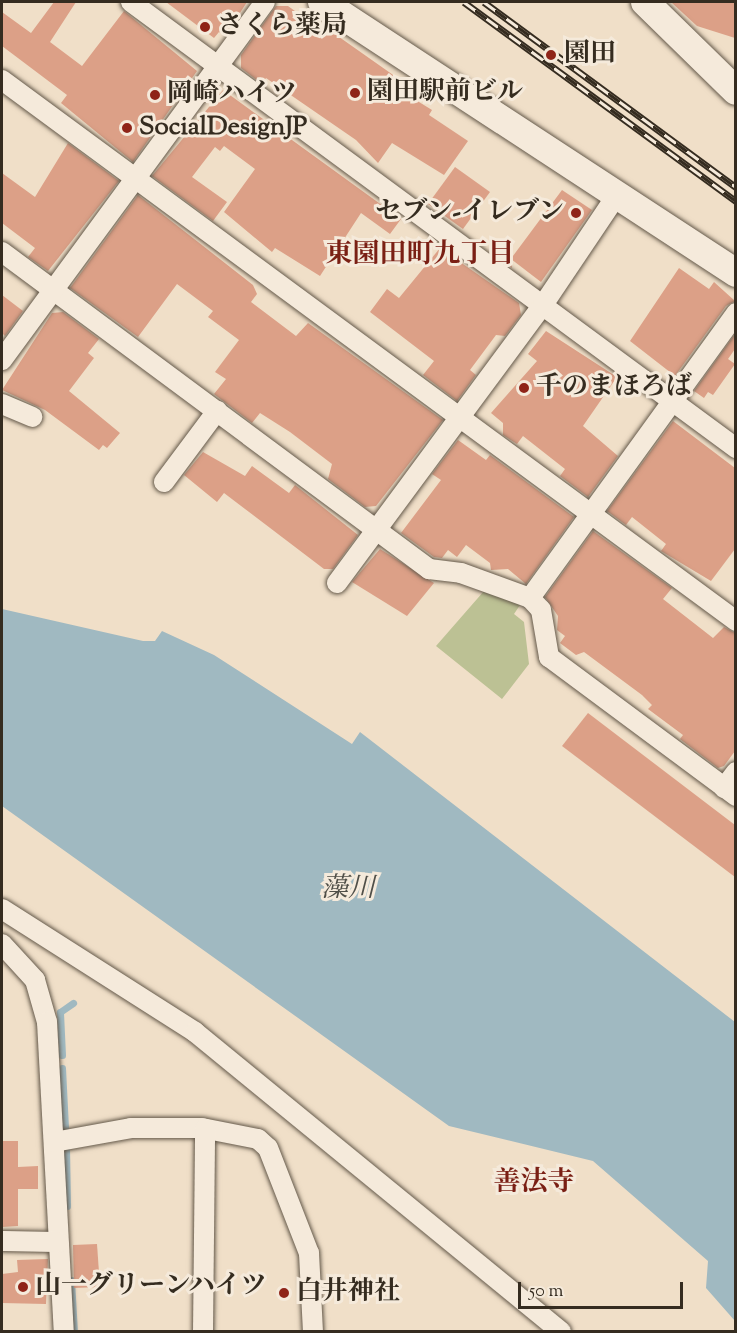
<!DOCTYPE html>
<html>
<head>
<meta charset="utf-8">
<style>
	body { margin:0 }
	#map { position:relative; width:737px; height:1333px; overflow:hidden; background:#f0dfc8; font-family:"Sorts Mill Goudy","Noto Serif JP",serif }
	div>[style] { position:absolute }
	.green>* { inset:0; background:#bcc194 }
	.water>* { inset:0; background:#a0b9c1 }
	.stream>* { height:7px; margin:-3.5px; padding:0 3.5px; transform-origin:3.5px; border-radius:3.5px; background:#a0b9c1 }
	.building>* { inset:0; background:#dca087 }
	.roads { filter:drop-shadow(0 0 2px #64594a) drop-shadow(0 0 2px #64594a) }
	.street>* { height:20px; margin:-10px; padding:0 10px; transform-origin:10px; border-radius:10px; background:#f5eadb }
	.secondary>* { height:28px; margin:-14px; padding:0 14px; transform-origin:14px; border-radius:14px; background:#f5eadb }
	.rail>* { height:7px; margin-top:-3.5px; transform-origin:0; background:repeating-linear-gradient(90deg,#f5eadb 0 14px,#352c20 0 28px); box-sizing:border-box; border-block:2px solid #352c20 }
	.dots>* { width:16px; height:16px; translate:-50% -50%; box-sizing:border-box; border:3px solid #f5eadb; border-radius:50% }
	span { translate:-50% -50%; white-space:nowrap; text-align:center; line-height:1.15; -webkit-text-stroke:6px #f5eadb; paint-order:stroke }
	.poi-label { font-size:26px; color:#352c20; font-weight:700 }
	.left { translate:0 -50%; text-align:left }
	.right { translate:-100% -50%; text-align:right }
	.neighbourhood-label { font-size:27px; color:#7a1f14; font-weight:700 }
	.water-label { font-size:27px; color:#504f48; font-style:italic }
	.frame { position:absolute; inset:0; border:3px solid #352c20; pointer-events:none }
	.scale { position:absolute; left:518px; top:1282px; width:165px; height:27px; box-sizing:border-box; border:3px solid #352c20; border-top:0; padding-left:8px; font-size:18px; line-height:21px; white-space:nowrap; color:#352c20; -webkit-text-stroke:4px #f5eadb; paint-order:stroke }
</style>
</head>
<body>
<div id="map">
	<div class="green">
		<i style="clip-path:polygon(484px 591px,520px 605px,514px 614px,524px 622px,529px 664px,502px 699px,436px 646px)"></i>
	</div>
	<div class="water">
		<i style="clip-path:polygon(2px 609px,143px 641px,155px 641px,162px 631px,214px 655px,352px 744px,360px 732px,735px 1022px,735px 1321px,706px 1288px,708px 1261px,593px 1161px,449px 1126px,2px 806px)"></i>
	</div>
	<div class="stream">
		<i style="left:62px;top:1055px;width:43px;rotate:-92.7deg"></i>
		<i style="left:60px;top:1012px;width:16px;rotate:-35deg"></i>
		<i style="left:62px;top:1068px;width:59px;rotate:87.1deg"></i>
		<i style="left:66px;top:1147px;width:59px;rotate:89deg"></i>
		<i style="left:71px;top:1280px;width:52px;rotate:86.7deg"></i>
	</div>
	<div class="building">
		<i style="clip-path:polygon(54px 2px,76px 2px,50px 42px,82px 66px,124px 11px,197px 71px,133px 162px,61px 103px,67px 95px,2px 46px,2px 12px,31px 33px)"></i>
		<i style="clip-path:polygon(166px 2px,247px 2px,225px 36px,219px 32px,214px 38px)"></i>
		<i style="clip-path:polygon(671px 2px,735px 2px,735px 38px,697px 26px)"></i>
		<i style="clip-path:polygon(276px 6px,288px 6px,313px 24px,315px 20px,423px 96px,419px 102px,432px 110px,429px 115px,468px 141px,444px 175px,392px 143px,378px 163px,356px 140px,266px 78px,262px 84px,241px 68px,241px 55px)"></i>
		<i style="clip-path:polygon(223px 90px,401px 219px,390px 234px,361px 213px,320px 276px,275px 248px,272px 252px,224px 212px,255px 169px,224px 146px,220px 151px,215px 147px,192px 177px,227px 202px,213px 221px,152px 176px)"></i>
		<i style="clip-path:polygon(68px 143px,119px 181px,48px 271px,28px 257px,35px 248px,2px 223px,2px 173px,35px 197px)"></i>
		<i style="clip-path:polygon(455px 167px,490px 192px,463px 229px,428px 204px)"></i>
		<i style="clip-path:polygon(562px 190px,592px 210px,541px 282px,511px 259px,512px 268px,507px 264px)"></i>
		<i style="clip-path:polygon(138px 195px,253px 285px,257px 294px,251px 302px,296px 336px,308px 323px,443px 420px,376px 506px,365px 507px,328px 479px,332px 464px,290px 432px,260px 413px,252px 423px,214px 394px,226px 379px,215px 372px,239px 340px,208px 317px,213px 311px,177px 284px,138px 337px,70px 288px)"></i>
		<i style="clip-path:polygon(440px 248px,519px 303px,521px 315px,505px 336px,496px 335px,470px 370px,476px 375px,457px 401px,423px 375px,434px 361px,370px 312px,387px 289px,399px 298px)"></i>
		<i style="clip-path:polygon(679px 268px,709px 289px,714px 282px,735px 301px,726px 306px,675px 376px,630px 341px)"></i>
		<i style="clip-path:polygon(2px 295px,23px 311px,5px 336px,2px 333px)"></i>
		<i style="clip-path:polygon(63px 312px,99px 339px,88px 353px,94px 358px,69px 391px,120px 433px,107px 448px,103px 445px,99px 450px,45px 410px,2px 390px,52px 313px)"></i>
		<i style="clip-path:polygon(546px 331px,617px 377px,583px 426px,618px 456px,588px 497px,560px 476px,565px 469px,523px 436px,517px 444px,503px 435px,503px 423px,491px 413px,537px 361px,528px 354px)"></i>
		<i style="clip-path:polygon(735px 334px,735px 349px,728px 359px,735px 364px,713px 395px,708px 392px,704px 398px,694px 391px)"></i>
		<i style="clip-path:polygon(673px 421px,735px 468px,735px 549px,711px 581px,661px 551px,666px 544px,632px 517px,626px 525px,607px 511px)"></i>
		<i style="clip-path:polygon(458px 440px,486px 460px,490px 455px,574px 517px,526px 584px,508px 569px,491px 570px,490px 563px,466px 545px,457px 557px,448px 550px,442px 558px,434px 557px,401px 533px,441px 480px,432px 474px)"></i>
		<i style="clip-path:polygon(203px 452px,245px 476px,252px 466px,289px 493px,295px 485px,358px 535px,333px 569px,324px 569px,224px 493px,217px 502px,184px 475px)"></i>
		<i style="clip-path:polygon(593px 531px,672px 588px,663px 599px,713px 638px,724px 627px,735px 633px,735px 751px,724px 766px,718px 768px,680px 739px,683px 735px,648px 709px,652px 705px,642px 695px,584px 652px,576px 655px,560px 643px,565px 636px,557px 630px,558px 616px,545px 597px)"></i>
		<i style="clip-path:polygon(380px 549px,434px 583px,407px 616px,352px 582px)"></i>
		<i style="clip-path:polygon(588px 713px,735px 825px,735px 877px,562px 746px)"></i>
		<i style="clip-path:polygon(2px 1141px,18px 1141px,18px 1167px,38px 1166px,38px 1189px,18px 1189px,18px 1226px,2px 1227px)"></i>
		<i style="clip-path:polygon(97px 1244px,100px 1287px,74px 1288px,73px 1245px)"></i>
		<i style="clip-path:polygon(48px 1259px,46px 1304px,2px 1303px,2px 1274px,18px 1272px,17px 1260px)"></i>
	</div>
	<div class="roads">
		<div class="street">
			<i style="left:131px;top:2px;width:752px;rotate:36.4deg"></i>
			<i style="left:2px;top:80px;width:912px;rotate:36.39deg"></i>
			<i style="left:2px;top:252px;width:532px;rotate:36.59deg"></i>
			<i style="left:429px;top:569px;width:32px;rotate:7deg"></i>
			<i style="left:461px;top:573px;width:73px;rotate:19.9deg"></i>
			<i style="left:530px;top:598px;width:16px;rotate:47deg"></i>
			<i style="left:541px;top:610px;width:48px;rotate:80.3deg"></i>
			<i style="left:549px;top:657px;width:233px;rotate:36.6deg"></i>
			<i style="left:2px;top:360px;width:444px;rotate:-53.7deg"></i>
			<i style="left:2px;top:404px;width:33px;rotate:23deg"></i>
			<i style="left:164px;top:482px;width:89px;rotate:-53.3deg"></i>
			<i style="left:337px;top:583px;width:346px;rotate:-53.5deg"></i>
			<i style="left:543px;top:305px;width:129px;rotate:-56.1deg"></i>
			<i style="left:530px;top:598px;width:352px;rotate:-54.1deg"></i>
			<i style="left:724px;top:788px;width:20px;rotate:-53deg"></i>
			<i style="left:2px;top:909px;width:229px;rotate:32.5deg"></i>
			<i style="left:195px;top:1032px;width:473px;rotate:39.3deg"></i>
			<i style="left:2px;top:944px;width:49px;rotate:47.5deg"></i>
			<i style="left:35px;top:980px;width:44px;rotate:74.1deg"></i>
			<i style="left:47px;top:1022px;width:310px;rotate:86.9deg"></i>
			<i style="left:54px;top:1142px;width:78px;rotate:-10.3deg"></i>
			<i style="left:131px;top:1128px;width:71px"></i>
			<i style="left:202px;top:1128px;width:57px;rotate:11.1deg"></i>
			<i style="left:258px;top:1139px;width:13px;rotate:42deg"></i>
			<i style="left:268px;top:1148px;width:113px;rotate:68.7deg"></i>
			<i style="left:309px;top:1253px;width:79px;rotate:87.1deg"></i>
			<i style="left:2px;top:1241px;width:56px;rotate:1deg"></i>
			<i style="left:203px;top:1332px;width:203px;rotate:-89.4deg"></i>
		</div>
		<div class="secondary">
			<i style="left:322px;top:2px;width:495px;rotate:33.2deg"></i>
			<i style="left:645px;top:2px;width:127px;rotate:44.4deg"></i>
		</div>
	</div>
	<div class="rail">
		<i style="left:464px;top:2px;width:337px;rotate:36.2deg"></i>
		<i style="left:484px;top:2px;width:313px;rotate:36.3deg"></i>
	</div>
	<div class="dots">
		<i style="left:205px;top:27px;background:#8f2418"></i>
		<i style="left:551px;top:55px;background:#8f2418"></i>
		<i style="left:355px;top:93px;background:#8f2418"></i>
		<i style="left:155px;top:95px;background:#8f2418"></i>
		<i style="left:127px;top:128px;background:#8f2418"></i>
		<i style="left:576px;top:213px;background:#8f2418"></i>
		<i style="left:524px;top:388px;background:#8f2418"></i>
		<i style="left:23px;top:1287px;background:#8f2418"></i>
		<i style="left:284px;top:1293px;background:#8f2418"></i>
	</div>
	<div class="poi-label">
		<span class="left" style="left:217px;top:27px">さくら薬局</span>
		<span class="left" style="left:564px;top:55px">園田</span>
		<span class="left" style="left:367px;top:93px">園田駅前ビル</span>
		<span class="left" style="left:167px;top:95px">岡崎ハイツ</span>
		<span class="left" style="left:139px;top:128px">SocialDesignJP</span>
		<span class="right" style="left:564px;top:213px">セブン-イレブン</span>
		<span class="left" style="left:536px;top:388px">千のまほろば</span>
		<span class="left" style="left:35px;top:1287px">山一グリーンハイツ</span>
		<span class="left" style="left:296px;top:1293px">白井神社</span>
	</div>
	<div class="neighbourhood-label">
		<span style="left:420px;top:256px">東園田町九丁目</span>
		<span style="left:534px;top:1184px">善法寺</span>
	</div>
	<div class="water-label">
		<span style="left:348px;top:890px">藻川</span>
	</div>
	<div class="frame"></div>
	<div class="scale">50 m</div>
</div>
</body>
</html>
